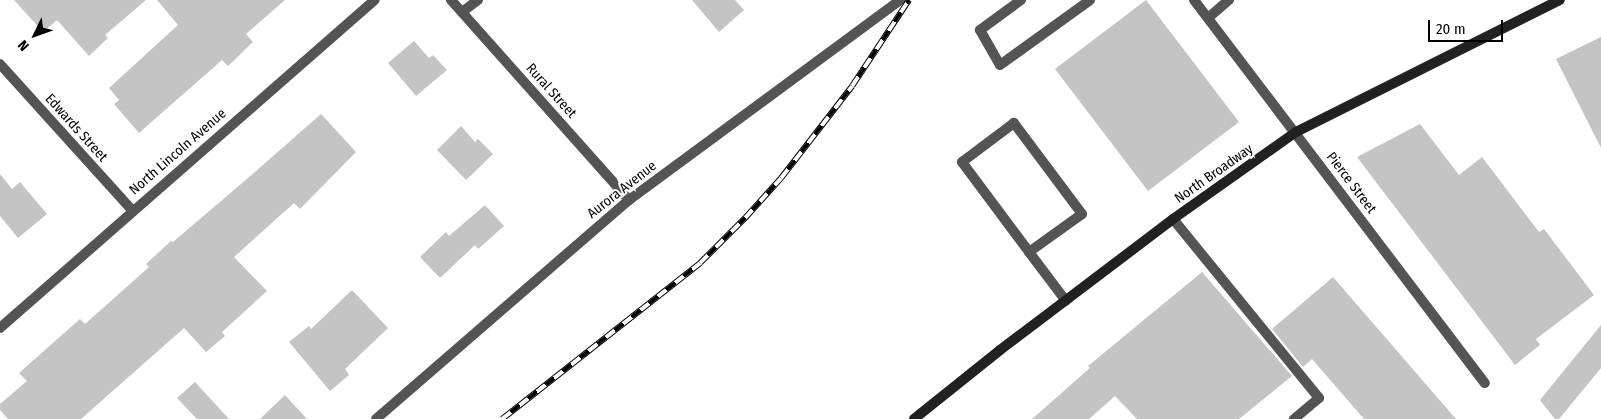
<!DOCTYPE html>
<html>
<head>
<meta charset="utf-8">
<style>
	body { margin:0 }
	#map { position:relative; width:1601px; height:419px; overflow:hidden; background:#fff; font-family:"Fira Sans Condensed",sans-serif }
	div>[style] { position:absolute }
	.building>* { inset:0; background:#c4c4c4 }
	.lane>* { height:10px; margin:-5px; padding:0 5px; transform-origin:5px; border-radius:5px; background:#545454 }
	.street>* { height:10px; margin:-5px; padding:0 5px; transform-origin:5px; border-radius:5px; background:#545454 }
	.secondary>* { height:10px; margin:-5px; padding:0 5px; transform-origin:5px; border-radius:5px; background:#212121 }
	.rail>* { height:5.5px; margin-top:-2.75px; transform-origin:0; background:repeating-linear-gradient(90deg,#fff 0 11px,#000 0 22px); box-sizing:border-box; border-block:1px solid #000 }
	span { translate:-50% -50%; white-space:nowrap; text-align:center; line-height:1.15; -webkit-text-stroke:4px #fff; paint-order:stroke }
	.street-label { font-size:14px; color:#000 }
	.north { position:absolute; left:10px; top:10px; width:50px; height:50px; -webkit-text-stroke:4px #fff; paint-order:stroke; rotate:228deg; font-size:14px; font-weight:700; line-height:20px; text-align:center; color:#000 }
	.north::after { content:''; display:block; margin:auto; width:18px; height:22px; background:#000; clip-path:polygon(50% 0,100% 100%,50% 72%,0 100%) }
	.scale { position:absolute; left:1428px; top:20px; width:75px; height:22px; box-sizing:border-box; border:2px solid #000; border-top:0; padding-left:6px; font-size:15px; line-height:18px; white-space:nowrap; color:#000; -webkit-text-stroke:4px #fff; paint-order:stroke }
</style>
</head>
<body>
<div id="map">
	<div class="building">
		<i style="clip-path:polygon(14px 0,146px 0,105px 35px,108px 38px,89px 56px,57px 20px,43px 32px)"></i>
		<i style="clip-path:polygon(157px 0,285px 0,246px 34px,253px 42px,228px 66px,222px 60px,139px 133px,114px 104px,119px 100px,109px 88px,178px 25px)"></i>
		<i style="clip-path:polygon(692px 0,735px 0,744px 10px,719px 32px)"></i>
		<i style="clip-path:polygon(1146px 0,1239px 122px,1148px 191px,1055px 69px)"></i>
		<i style="clip-path:polygon(1601px 37px,1601px 148px,1556px 59px)"></i>
		<i style="clip-path:polygon(414px 41px,429px 58px,433px 55px,447px 70px,416px 96px,388px 63px)"></i>
		<i style="clip-path:polygon(321px 114px,356px 152px,300px 209px,294px 203px,234px 257px,267px 291px,222px 332px,225px 336px,206px 352px,184px 328px,81px 419px,8px 419px,0 410px,0 404px,27px 381px,19px 373px,80px 319px,85px 324px,149px 267px,146px 264px,171px 241px,173px 242px,248px 178px)"></i>
		<i style="clip-path:polygon(1420px 124px,1459px 175px,1482px 157px,1539px 232px,1544px 229px,1594px 295px,1536px 339px,1540px 345px,1515px 365px,1357px 157px)"></i>
		<i style="clip-path:polygon(461px 126px,475px 142px,478px 139px,493px 154px,466px 180px,437px 150px)"></i>
		<i style="clip-path:polygon(0 174px,12px 189px,20px 182px,47px 214px,18px 238px,0 216px)"></i>
		<i style="clip-path:polygon(485px 205px,504px 226px,478px 249px,475px 245px,440px 278px,420px 257px,446px 232px,449px 236px)"></i>
		<i style="clip-path:polygon(1202px 272px,1292px 376px,1239px 419px,1137px 419px,1115px 396px,1089px 419px,1032px 419px,1090px 368px,1088px 366px)"></i>
		<i style="clip-path:polygon(1333px 277px,1456px 419px,1364px 419px,1312px 359px,1303px 367px,1272px 329px)"></i>
		<i style="clip-path:polygon(352px 290px,388px 328px,345px 369px,349px 375px,330px 391px,289px 342px,309px 326px,311px 329px)"></i>
		<i style="clip-path:polygon(1601px 325px,1601px 368px,1559px 419px,1555px 419px,1540px 400px)"></i>
		<i style="clip-path:polygon(195px 382px,229px 419px,197px 419px,177px 398px)"></i>
		<i style="clip-path:polygon(285px 395px,307px 419px,260px 419px)"></i>
	</div>
	<div class="lane">
		<i style="left:1021px;top:0;width:51px;rotate:143.8deg"></i>
		<i style="left:980px;top:30px;width:40px;rotate:60.3deg"></i>
		<i style="left:1000px;top:65px;width:111px;rotate:-35.8deg"></i>
		<i style="left:1208px;top:18px;width:28px;rotate:-41deg"></i>
		<i style="left:1173px;top:219px;width:231px;rotate:50.8deg"></i>
		<i style="left:1319px;top:398px;width:33px;rotate:140deg"></i>
		<i style="left:1029px;top:252px;width:65px;rotate:-35.6deg"></i>
		<i style="left:1082px;top:214px;width:114px;rotate:-126.8deg"></i>
		<i style="left:1014px;top:123px;width:65px;rotate:143.1deg"></i>
		<i style="left:962px;top:162px;width:112px;rotate:53.3deg"></i>
		<i style="left:1029px;top:252px;width:61px;rotate:52.9deg"></i>
	</div>
	<div class="street">
		<i style="left:451px;top:0;width:268px;rotate:48.3deg"></i>
		<i style="left:1194px;top:0;width:481px;rotate:52.8deg"></i>
		<i style="left:462px;top:12px;width:20px;rotate:-37deg"></i>
		<i style="left:0;top:64px;width:197px;rotate:47.9deg"></i>
		<i style="left:0;top:328px;width:498px;rotate:-41.2deg"></i>
		<i style="left:376px;top:419px;width:335px;rotate:-40.9deg"></i>
		<i style="left:629px;top:200px;width:337px;rotate:-36.4deg"></i>
	</div>
	<div class="secondary">
		<i style="left:914px;top:419px;width:110px;rotate:-38.7deg"></i>
		<i style="left:1000px;top:350px;width:217px;rotate:-37.1deg"></i>
		<i style="left:1173px;top:219px;width:151px;rotate:-35.3deg"></i>
		<i style="left:1296px;top:132px;width:295px;rotate:-26.6deg"></i>
	</div>
	<div class="rail">
		<i style="left:502px;top:419px;width:252px;rotate:-38.2deg"></i>
		<i style="left:700px;top:263px;width:64px;rotate:-45deg"></i>
		<i style="left:745px;top:218px;width:54px;rotate:-48deg"></i>
		<i style="left:781px;top:178px;width:116px;rotate:-52.3deg"></i>
		<i style="left:852px;top:86px;width:103px;rotate:-56.5deg"></i>
	</div>
	<div class="street-label">
		<span style="left:551px;top:91px;rotate:48deg">Rural Street</span>
		<span style="left:76px;top:128px;rotate:48deg">Edwards Street</span>
		<span style="left:178px;top:152px;rotate:-41deg">North Lincoln Avenue</span>
		<span style="left:1214px;top:174px;rotate:-35deg">North Broadway</span>
		<span style="left:1351px;top:183px;rotate:53deg">Pierce Street</span>
		<span style="left:622px;top:190px;rotate:-38deg">Aurora Avenue</span>
	</div>
	<div class="north">N</div>
	<div class="scale">20 m</div>
</div>
</body>
</html>
